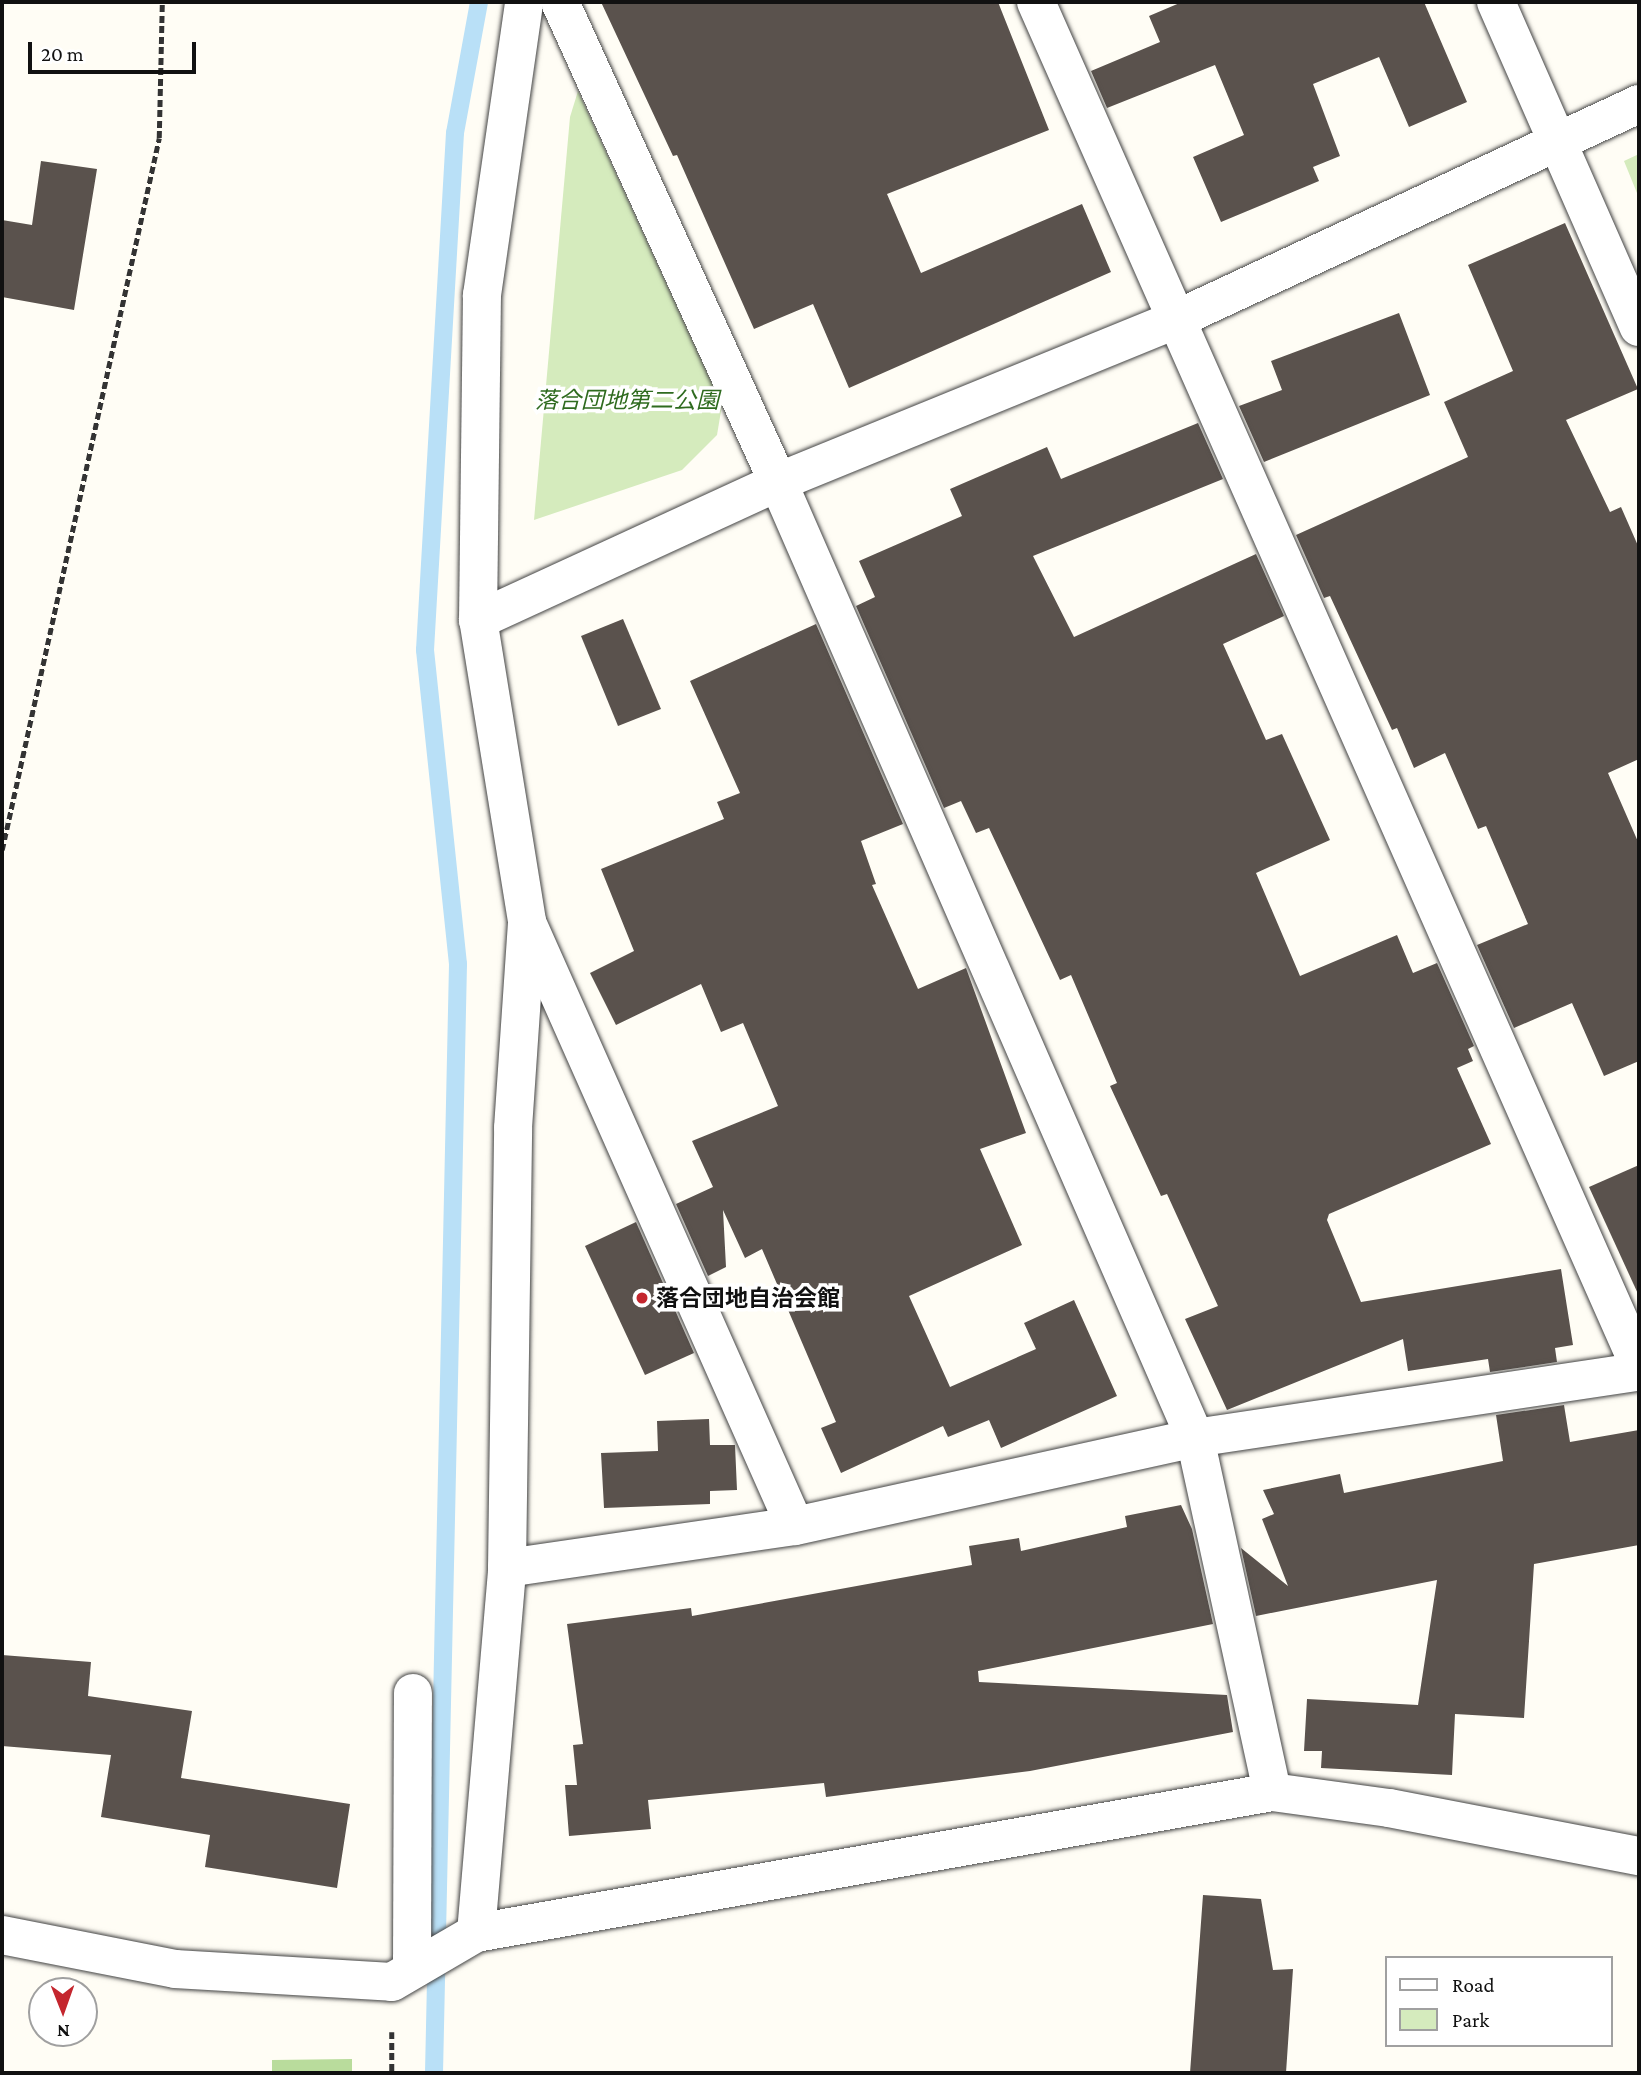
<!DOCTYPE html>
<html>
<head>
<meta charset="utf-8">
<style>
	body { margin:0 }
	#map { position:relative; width:1641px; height:2075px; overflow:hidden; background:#fffdf5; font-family:"Crimson Pro","Noto Sans JP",serif }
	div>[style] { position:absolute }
	.green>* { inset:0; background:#d5ebbd }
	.forest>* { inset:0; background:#b9dc9c }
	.stream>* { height:18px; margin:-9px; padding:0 9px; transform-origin:9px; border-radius:9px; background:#b9e0f7 }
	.building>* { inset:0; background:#5a524d }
	.path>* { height:4.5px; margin-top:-2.25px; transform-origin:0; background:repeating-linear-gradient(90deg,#333 0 7px,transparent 0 10.5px) }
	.roads { filter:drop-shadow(0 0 2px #444) drop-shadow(0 0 2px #444) }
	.minor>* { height:38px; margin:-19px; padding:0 19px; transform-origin:19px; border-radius:19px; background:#fff }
	.dots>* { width:19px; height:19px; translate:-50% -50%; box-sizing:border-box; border:4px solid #fff; border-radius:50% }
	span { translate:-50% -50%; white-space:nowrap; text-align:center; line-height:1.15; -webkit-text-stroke:7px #fff; paint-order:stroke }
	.park-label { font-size:23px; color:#2f6b1f; font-style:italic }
	.poi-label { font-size:23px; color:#111; font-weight:700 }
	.left { translate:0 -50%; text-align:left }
	.frame { position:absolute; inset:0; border:4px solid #111; pointer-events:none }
	.legend { position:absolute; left:1385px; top:1956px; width:228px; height:91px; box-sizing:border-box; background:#fff; border:2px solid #a0a0a0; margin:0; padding:9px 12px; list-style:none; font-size:21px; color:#111 }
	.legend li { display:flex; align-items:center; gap:14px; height:35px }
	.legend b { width:35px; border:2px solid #a0a0a0 }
	.north { position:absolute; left:28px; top:1977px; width:70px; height:70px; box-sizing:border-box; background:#fff; border:2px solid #a0a0a0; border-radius:50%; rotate:179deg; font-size:19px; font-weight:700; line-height:28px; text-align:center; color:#111 }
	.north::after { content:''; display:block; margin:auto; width:24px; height:32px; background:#c4262e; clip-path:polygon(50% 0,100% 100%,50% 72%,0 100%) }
	.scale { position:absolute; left:28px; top:42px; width:168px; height:32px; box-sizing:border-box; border:4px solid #111; border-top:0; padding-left:9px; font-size:21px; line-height:24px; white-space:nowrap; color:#111; -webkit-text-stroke:5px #fff; paint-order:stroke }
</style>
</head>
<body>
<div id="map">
	<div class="green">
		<i style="clip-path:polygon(578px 91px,722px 405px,717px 435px,682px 470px,534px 520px,570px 117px)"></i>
		<i style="clip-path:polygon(1639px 154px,1639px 198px,1624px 161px)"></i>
	</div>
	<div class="forest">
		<i style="clip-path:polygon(352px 2059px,352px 2073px,272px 2073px,272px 2060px)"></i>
	</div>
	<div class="stream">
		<i style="left:434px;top:2073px;width:1109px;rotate:-88.76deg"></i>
		<i style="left:458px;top:964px;width:316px;rotate:-96deg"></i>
		<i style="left:425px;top:650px;width:518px;rotate:-86.68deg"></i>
		<i style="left:455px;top:133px;width:133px;rotate:-79.6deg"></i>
	</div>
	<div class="building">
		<i style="clip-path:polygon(601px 2px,998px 2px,1049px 130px,887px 194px,921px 273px,1082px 204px,1111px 272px,849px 388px,813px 304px,754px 329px,677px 155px,673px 156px)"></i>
		<i style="clip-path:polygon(1182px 2px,1424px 2px,1467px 102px,1409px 127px,1379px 57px,1313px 84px,1340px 156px,1313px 167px,1319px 181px,1221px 222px,1193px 157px,1244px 135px,1215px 65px,1107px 108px,1091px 71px,1160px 42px,1149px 16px)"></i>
		<i style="clip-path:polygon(41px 161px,97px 169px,74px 310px,2px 297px,2px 220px,32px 225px)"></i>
		<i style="clip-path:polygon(1565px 223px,1638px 389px,1566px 420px,1610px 512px,1621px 507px,1639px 548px,1639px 759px,1608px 773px,1639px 844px,1639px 1061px,1604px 1076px,1572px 1003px,1514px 1028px,1477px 945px,1528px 924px,1486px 826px,1478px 829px,1445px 753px,1414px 768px,1397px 728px,1392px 730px,1330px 596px,1324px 598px,1296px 535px,1468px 457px,1444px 402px,1513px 371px,1468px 265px)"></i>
		<i style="clip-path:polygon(1399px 313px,1430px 395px,1264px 462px,1239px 406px,1282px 390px,1271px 361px)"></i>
		<i style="clip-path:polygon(1198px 423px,1223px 479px,1033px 556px,1074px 637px,1256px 554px,1284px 616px,1223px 644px,1266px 740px,1282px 734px,1330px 840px,1256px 873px,1300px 976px,1397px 935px,1413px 973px,1437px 963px,1474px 1046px,1468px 1049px,1473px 1061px,1457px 1068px,1491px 1144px,1329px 1214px,1327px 1220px,1361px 1302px,1561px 1269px,1573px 1345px,1555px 1348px,1557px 1362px,1490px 1372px,1488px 1359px,1408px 1371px,1403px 1339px,1227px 1410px,1185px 1319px,1218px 1306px,1167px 1194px,1161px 1196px,1110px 1086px,1117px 1083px,1071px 975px,1060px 980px,989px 828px,976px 833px,961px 801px,944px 808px,856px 606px,875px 597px,859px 561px,962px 516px,950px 489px,1047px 447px,1061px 479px)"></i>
		<i style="clip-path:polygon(623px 619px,661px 709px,618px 726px,581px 636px)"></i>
		<i style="clip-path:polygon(816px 624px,903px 824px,861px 841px,876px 884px,872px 885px,918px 989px,966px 968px,1026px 1133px,980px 1149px,1022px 1245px,909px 1296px,950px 1387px,1036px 1349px,1024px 1323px,1074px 1300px,1117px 1396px,1001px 1448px,989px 1420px,948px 1437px,943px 1426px,841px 1473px,821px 1428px,836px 1422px,762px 1249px,745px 1258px,723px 1210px,726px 1267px,708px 1276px,676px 1204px,713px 1187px,692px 1141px,778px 1106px,743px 1023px,721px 1032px,701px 984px,616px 1025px,590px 973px,634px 951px,601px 869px,724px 819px,717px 802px,740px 793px,690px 681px)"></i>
		<i style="clip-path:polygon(1639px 1165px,1639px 1296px,1589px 1187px)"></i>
		<i style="clip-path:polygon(636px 1222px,694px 1353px,645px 1375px,585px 1246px)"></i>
		<i style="clip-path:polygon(1564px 1405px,1570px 1442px,1639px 1430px,1639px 1545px,1534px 1564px,1524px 1718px,1455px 1714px,1452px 1775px,1321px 1768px,1322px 1751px,1304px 1751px,1307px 1699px,1418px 1705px,1437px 1580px,1256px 1616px,1241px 1548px,1288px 1586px,1262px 1519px,1274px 1514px,1263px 1490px,1340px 1474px,1344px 1493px,1503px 1461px,1496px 1415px)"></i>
		<i style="clip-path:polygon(709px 1419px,710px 1445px,735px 1445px,737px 1490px,710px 1491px,710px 1504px,604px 1508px,601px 1453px,658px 1451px,657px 1421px)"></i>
		<i style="clip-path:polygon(1181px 1505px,1192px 1529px,1213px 1624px,978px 1671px,979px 1682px,1227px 1695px,1233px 1732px,1030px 1771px,826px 1797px,824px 1783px,648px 1800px,651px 1829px,569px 1836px,565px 1785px,577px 1785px,573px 1745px,583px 1744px,567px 1624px,691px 1608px,692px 1616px,972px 1565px,969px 1546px,1019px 1538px,1021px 1551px,1127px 1527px,1125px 1516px)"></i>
		<i style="clip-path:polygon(2px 1655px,91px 1662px,88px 1696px,192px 1711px,181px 1778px,350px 1804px,337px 1888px,205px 1867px,210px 1835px,101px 1817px,111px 1755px,2px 1746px)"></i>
		<i style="clip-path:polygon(1203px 1895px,1261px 1899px,1273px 1970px,1293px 1969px,1286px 2073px,1190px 2073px)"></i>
	</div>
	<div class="path">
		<i style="left:2px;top:850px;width:729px;rotate:-77.56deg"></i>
		<i style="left:159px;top:138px;width:136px;rotate:-88.7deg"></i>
		<i style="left:392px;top:2032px;width:41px;rotate:90deg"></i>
	</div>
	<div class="roads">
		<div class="minor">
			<i style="left:560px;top:2px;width:527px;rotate:65.57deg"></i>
			<i style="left:778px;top:482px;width:1043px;rotate:66.43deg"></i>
			<i style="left:1195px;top:1438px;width:362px;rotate:77.7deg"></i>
			<i style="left:1036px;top:2px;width:1490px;rotate:66.14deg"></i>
			<i style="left:1496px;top:2px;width:355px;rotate:66.3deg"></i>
			<i style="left:478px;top:620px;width:330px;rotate:-24.7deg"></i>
			<i style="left:778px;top:482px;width:431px;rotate:-22.2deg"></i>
			<i style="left:1177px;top:319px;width:510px;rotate:-24.96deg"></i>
			<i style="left:529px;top:927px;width:655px;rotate:66.06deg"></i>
			<i style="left:507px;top:1568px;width:291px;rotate:-8.3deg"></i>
			<i style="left:795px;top:1526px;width:410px;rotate:-12.4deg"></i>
			<i style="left:1195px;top:1438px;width:449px;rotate:-8.5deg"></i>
			<i style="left:476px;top:1933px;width:366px;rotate:-85.1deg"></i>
			<i style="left:507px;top:1568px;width:440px;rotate:-89.2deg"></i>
			<i style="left:513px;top:1128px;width:207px;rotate:-86.1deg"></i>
			<i style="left:527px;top:921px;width:305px;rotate:-99.2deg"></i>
			<i style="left:478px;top:620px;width:325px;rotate:-89.3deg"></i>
			<i style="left:482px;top:295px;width:296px;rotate:-81.8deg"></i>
			<i style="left:2px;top:1935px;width:176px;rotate:11.1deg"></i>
			<i style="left:175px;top:1969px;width:217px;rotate:3.4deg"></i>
			<i style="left:392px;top:1982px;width:97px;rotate:-30.3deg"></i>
			<i style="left:476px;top:1933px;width:808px;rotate:-10.04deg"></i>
			<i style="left:1272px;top:1792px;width:118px;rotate:7.8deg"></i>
			<i style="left:1389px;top:1808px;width:255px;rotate:10.9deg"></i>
			<i style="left:412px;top:1966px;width:273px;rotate:-89.8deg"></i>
		</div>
	</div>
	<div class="dots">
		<i style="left:642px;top:1298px;background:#c4262e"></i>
	</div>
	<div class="park-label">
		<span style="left:627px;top:400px">落合団地第二公園</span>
	</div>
	<div class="poi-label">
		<span class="left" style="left:656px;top:1298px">落合団地自治会館</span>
	</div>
	<div class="frame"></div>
	<ul class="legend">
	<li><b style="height:9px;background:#fff"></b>Road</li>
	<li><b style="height:19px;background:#d5ebbd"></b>Park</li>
	</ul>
	<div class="north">N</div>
	<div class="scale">20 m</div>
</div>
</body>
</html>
